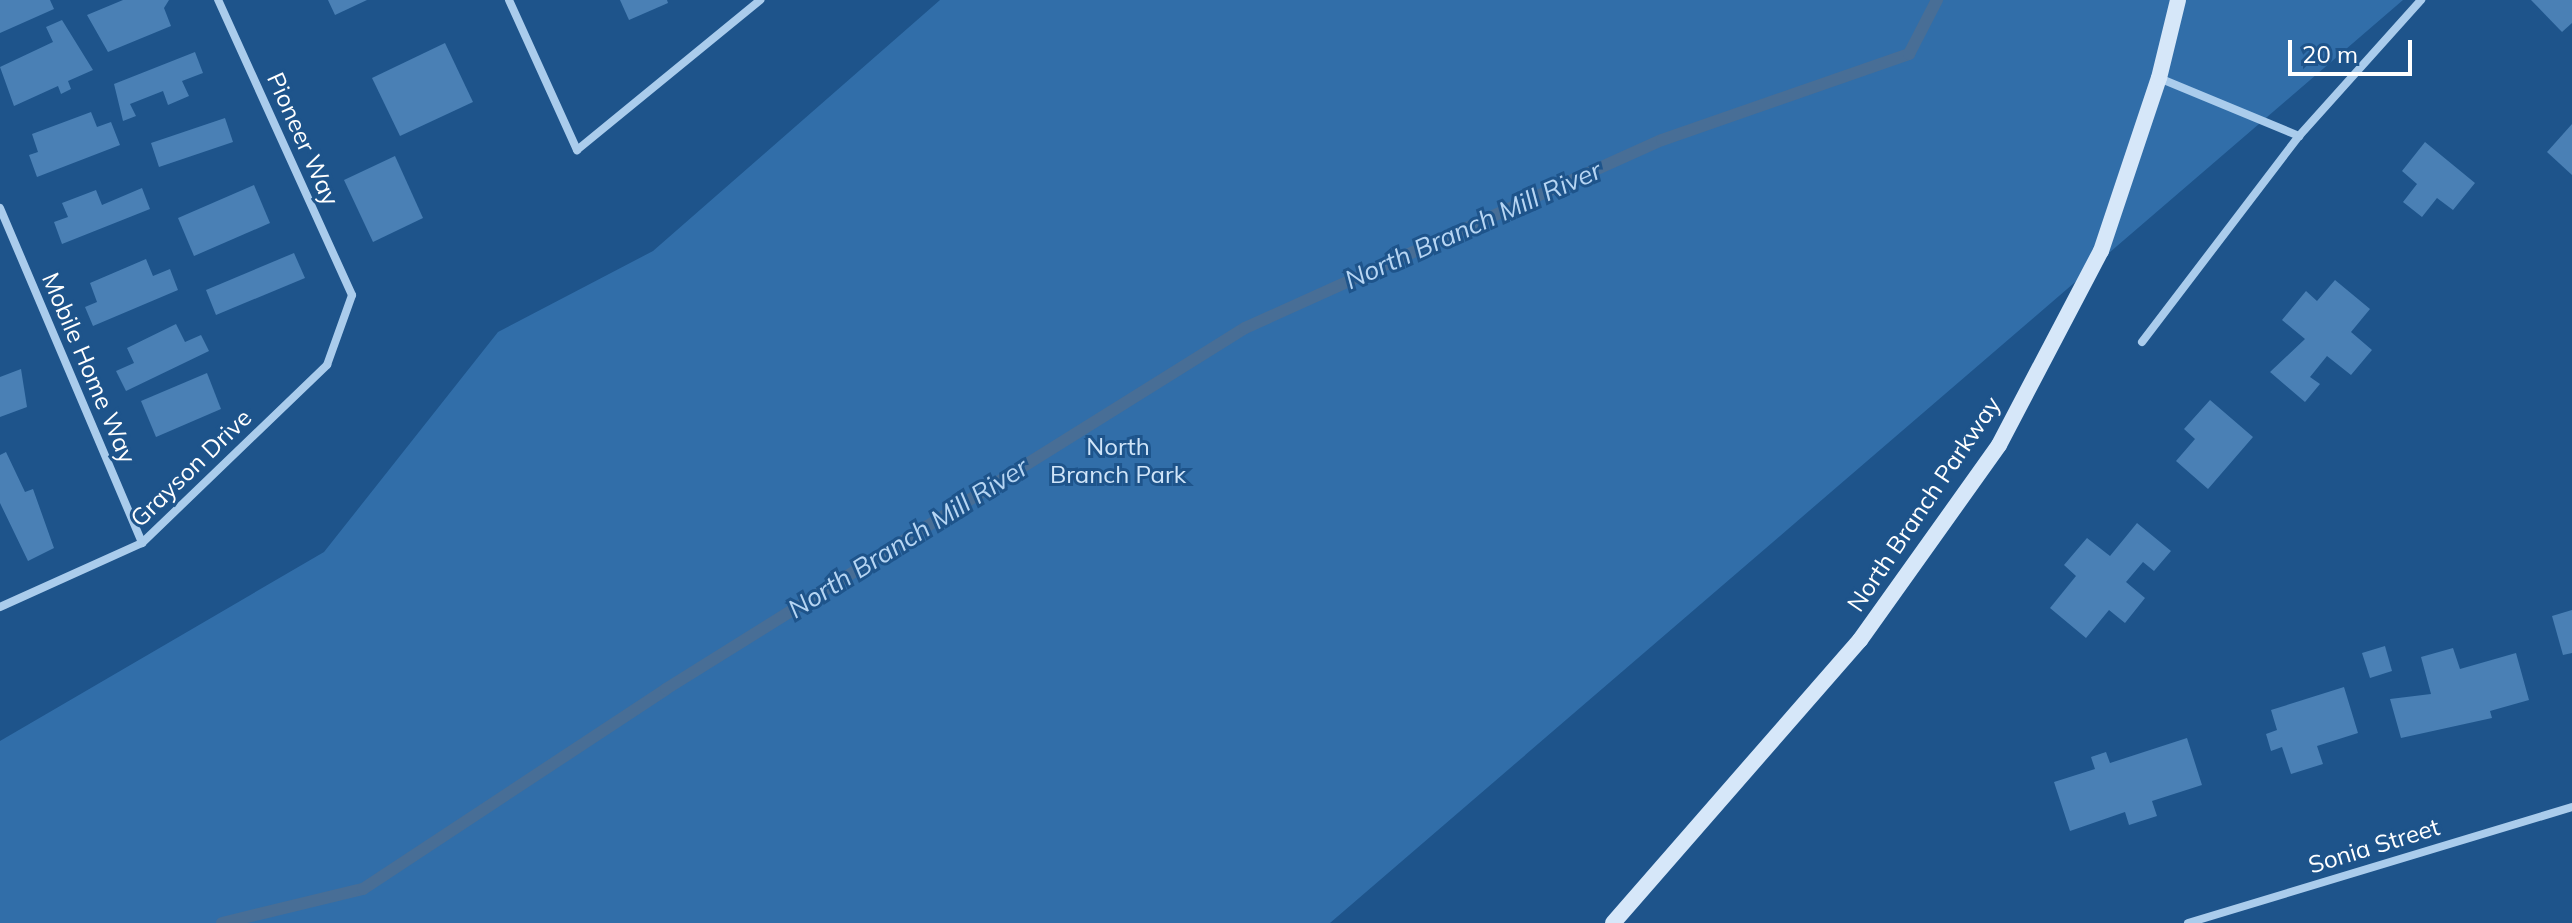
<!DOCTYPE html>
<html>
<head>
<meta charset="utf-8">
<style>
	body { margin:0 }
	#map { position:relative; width:2572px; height:923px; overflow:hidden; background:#1e548b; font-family:Mulish,sans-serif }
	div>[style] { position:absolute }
	.green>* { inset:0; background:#316ea9 }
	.stream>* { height:12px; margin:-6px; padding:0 6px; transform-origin:6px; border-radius:6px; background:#486e96 }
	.building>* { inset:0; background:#4a80b5 }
	.street>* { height:8px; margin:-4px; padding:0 4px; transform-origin:4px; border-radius:4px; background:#aaccec }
	.secondary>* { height:16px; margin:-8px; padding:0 8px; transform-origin:8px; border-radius:8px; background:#d6e7f9 }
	span { translate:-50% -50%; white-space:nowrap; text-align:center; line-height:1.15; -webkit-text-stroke:6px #1e548b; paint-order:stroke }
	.street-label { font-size:24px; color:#fff }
	.park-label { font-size:24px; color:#d0e5f9 }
	.water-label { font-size:26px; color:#b6d5f3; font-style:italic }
	.scale { position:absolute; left:2288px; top:40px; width:124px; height:36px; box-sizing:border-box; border:4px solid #fff; border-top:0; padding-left:10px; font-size:24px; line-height:28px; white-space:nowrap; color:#fff; -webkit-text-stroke:6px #1e548b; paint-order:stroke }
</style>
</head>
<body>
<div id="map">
	<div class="green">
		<i style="clip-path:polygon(940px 0,2403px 0,1330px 923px,0 923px,0 741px,324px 552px,498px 332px,653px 251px)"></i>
	</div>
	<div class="stream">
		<i style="left:222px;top:923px;width:145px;rotate:-13.6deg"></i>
		<i style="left:363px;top:889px;width:363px;rotate:-33.4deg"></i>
		<i style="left:666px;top:689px;width:682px;rotate:-31.94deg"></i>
		<i style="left:1245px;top:328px;width:457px;rotate:-24.3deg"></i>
		<i style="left:1662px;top:140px;width:262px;rotate:-19.2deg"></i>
		<i style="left:1909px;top:54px;width:61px;rotate:-62.6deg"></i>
	</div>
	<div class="building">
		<i style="clip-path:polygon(0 0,50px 0,54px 9px,0 33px)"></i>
		<i style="clip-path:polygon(123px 0,169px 0,164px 8px,171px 26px,108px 52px,87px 15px)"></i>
		<i style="clip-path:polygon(328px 0,367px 0,335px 15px)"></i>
		<i style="clip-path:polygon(620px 0,667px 0,668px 3px,629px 20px)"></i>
		<i style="clip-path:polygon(2531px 0,2572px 0,2572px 23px,2562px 32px)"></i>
		<i style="clip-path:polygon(62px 20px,93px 70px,68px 81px,71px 89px,61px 94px,58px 86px,14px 106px,0 67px,53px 42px,46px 27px)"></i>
		<i style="clip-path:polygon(445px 43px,473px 102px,400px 136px,372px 78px)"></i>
		<i style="clip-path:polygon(195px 52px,203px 73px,182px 81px,189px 96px,168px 105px,163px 91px,130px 104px,136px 116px,123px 121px,114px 84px)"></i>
		<i style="clip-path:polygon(91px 112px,97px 127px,111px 122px,120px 145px,37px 177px,29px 155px,38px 152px,32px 134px)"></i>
		<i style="clip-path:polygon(225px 118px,233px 142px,159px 167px,151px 143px)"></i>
		<i style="clip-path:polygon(2572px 124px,2572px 175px,2547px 152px)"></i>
		<i style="clip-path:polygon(2425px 142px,2475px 183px,2453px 210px,2437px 198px,2422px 217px,2403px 202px,2417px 184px,2402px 171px)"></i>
		<i style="clip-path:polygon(395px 156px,423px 218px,373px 242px,344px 180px)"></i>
		<i style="clip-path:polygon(254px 185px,270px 223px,194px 256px,178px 218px)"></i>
		<i style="clip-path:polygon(142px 188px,150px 209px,62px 244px,54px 222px,68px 217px,62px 203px,96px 190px,102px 205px)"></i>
		<i style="clip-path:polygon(294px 253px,305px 278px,216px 315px,206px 290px)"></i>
		<i style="clip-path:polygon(146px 259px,153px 276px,170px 269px,178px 290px,93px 326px,85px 307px,97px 302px,90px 283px)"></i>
		<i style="clip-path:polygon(2335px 280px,2370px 309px,2351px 332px,2372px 350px,2351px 375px,2327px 356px,2310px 377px,2320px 384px,2305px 402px,2270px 372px,2305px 339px,2282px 320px,2306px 291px,2317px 301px)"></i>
		<i style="clip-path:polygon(176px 324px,185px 342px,201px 335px,209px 351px,126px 391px,116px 371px,134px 363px,127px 348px)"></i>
		<i style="clip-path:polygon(21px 369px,27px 407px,0 417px,0 377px)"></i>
		<i style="clip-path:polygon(207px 373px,221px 409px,156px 437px,141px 401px)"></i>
		<i style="clip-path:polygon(2210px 400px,2253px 437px,2208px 489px,2176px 461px,2195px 439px,2184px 429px)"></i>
		<i style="clip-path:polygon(6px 452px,25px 492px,33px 489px,54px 548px,28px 561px,0 503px,0 455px)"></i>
		<i style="clip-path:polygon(2137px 523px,2171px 551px,2154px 571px,2143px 562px,2126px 582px,2145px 598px,2125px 623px,2109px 610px,2086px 638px,2050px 608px,2076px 576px,2064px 565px,2087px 538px,2110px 556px)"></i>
		<i style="clip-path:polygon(2572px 610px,2572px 653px,2563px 655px,2552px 616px)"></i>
		<i style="clip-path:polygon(2385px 646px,2392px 671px,2370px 678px,2362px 653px)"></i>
		<i style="clip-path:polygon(2453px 648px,2460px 669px,2516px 653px,2529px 700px,2490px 711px,2492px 718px,2401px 738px,2390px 699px,2431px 694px,2421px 657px)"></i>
		<i style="clip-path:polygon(2344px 687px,2358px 733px,2317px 746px,2323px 764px,2291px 774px,2282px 747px,2271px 751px,2266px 734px,2277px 730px,2271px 710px)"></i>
		<i style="clip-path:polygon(2187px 738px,2202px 785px,2152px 801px,2157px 816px,2129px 825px,2125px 812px,2070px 831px,2054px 782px,2095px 769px,2091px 757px,2106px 752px,2110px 763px)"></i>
	</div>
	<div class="street">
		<i style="left:509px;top:0;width:165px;rotate:65.6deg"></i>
		<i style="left:577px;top:150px;width:237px;rotate:-39.3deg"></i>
		<i style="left:2159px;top:78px;width:152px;rotate:22.5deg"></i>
		<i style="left:0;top:208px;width:364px;rotate:67deg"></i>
		<i style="left:2142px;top:342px;width:259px;rotate:-52.7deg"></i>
		<i style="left:2299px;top:136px;width:183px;rotate:-48.1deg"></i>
		<i style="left:0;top:607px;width:156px;rotate:-24.3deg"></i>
		<i style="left:142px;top:543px;width:257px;rotate:-43.9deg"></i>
		<i style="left:327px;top:365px;width:74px;rotate:-70.3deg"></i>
		<i style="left:352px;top:295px;width:324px;rotate:-114.4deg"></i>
		<i style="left:2188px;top:923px;width:401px;rotate:-16.8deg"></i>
	</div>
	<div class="secondary">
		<i style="left:1613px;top:923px;width:376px;rotate:-48.9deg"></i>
		<i style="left:1860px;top:640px;width:239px;rotate:-54.5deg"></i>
		<i style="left:1999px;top:445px;width:219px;rotate:-62.3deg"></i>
		<i style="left:2101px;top:251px;width:182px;rotate:-71.5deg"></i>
		<i style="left:2159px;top:78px;width:80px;rotate:-76.3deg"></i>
	</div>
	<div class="street-label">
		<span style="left:303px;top:139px;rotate:66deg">Pioneer Way</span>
		<span style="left:89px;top:368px;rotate:67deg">Mobile Home Way</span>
		<span style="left:191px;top:468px;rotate:-44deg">Grayson Drive</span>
		<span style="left:1924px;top:504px;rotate:-56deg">North Branch Parkway</span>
		<span style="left:2374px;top:846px;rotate:-17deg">Sonia Street</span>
	</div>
	<div class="park-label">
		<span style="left:1118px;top:461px">North<br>Branch Park</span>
	</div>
	<div class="water-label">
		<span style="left:1473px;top:225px;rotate:-24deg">North Branch Mill River</span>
		<span style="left:908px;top:538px;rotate:-32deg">North Branch Mill River</span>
	</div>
	<div class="scale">20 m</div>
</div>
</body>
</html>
